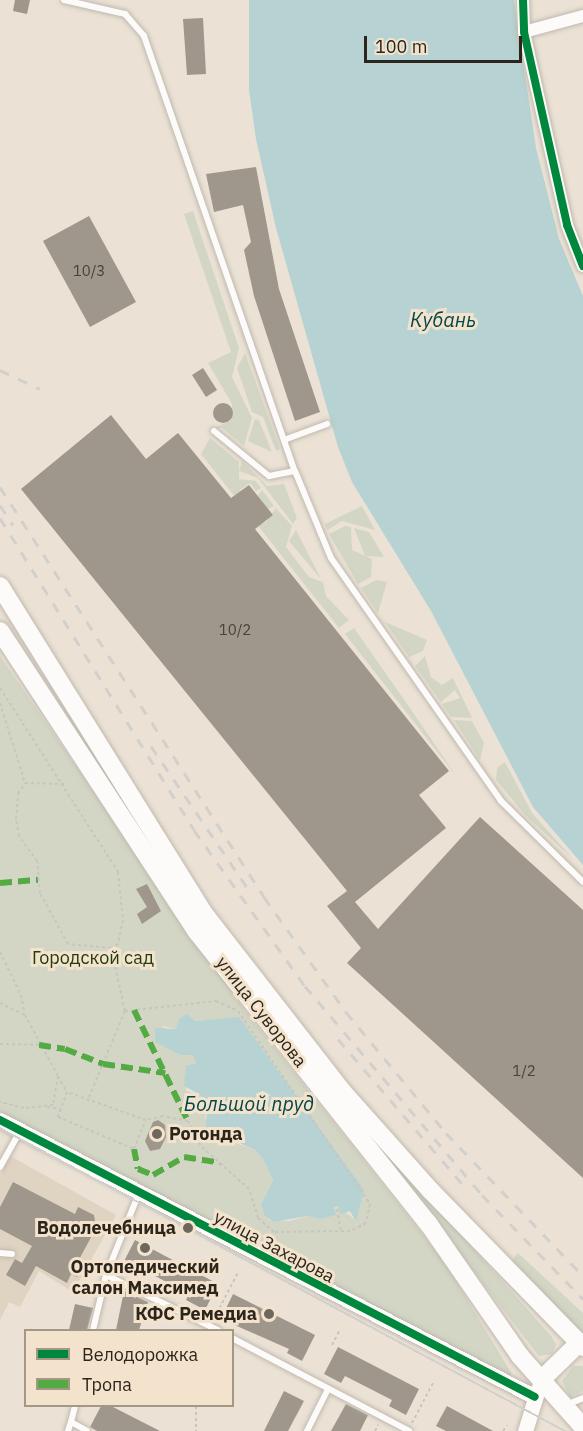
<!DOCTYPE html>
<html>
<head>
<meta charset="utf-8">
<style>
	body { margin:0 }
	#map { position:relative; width:583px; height:1431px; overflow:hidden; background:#ebe2d5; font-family:"IBM Plex Sans",sans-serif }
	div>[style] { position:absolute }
	.medical>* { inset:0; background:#dfd3c2 }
	.green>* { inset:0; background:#d3d6c5 }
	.water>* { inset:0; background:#b6d2d2 }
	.building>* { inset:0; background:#9f978c }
	.round { border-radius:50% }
	.path>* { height:2px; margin-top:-1px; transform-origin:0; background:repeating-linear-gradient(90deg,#c8c5c1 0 3px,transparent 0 6px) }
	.roads { filter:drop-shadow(0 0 2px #c0b9af) drop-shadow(0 0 2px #c0b9af) }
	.service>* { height:6px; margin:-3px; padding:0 3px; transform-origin:3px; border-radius:3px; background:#fcfbf9 }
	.minor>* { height:12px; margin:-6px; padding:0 6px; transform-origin:6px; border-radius:6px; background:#fcfbf9 }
	.tertiary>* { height:15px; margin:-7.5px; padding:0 7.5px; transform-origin:7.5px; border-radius:7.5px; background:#fcfbf9 }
	.primary>* { height:18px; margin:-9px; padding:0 9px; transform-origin:9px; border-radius:9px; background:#fcfbf9 }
	.tram>* { height:1.5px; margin:-0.75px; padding:0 0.75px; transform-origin:0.75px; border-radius:0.75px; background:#d2d0cc }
	.rail>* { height:3px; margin-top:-1.5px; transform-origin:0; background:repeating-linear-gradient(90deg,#d2d0cc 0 10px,transparent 0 20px) }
	.quiet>* { height:6px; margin-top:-3px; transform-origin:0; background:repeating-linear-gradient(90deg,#54aa43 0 12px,transparent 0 18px) }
	.cycleway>* { height:8px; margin:-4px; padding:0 4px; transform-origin:4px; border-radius:4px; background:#00873e }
	.dots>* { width:16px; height:16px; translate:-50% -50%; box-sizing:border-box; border:3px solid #f4e3cc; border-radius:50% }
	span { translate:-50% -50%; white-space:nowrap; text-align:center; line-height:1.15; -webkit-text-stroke:6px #f4e3cc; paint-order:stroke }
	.number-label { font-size:15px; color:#484238 }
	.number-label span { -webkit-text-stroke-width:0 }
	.park-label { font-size:18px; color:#223c0f }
	.street-label { font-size:18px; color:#2b251c }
	.poi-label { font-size:18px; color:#2b251c; font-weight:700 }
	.left { translate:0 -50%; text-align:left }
	.right { translate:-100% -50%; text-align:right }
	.water-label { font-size:20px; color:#03474d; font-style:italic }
	.legend { position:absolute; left:24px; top:1329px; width:210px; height:78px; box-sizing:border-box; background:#f4e3cc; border:2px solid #a49786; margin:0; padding:8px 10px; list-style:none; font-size:18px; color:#2b251c }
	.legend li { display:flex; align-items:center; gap:12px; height:30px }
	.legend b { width:30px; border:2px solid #a49786 }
	.scale { position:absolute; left:364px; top:36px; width:158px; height:27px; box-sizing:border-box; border:3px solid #2b251c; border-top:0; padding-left:8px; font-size:18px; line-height:21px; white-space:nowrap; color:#2b251c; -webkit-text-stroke:4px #f4e3cc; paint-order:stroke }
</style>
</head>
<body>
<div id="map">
	<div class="medical">
		<i style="clip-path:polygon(10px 1156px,116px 1215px,73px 1292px,39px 1271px,20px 1307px,9px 1302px,0 1320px,0 1175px)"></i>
	</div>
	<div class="green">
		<i style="clip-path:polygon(193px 211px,239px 348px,232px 377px,252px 418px,244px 446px,222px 428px,215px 428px,231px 420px,232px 404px,208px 363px,231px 352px,184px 214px)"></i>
		<i style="clip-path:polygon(245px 353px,280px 449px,276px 451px,263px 417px,252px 412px,237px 368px)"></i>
		<i style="clip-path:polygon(255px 419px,259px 420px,272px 452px,248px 441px)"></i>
		<i style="clip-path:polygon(210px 438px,239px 462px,239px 479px,256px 481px,261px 488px,256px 491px,250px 483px,240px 490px,250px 505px,262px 490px,274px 506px,257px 514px,265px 523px,276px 508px,292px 526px,286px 547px,309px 577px,323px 582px,326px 596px,349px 620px,339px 628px,201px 454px)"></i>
		<i style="clip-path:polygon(242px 461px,267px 486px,284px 484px,297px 518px,293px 524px,258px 478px,239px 471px)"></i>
		<i style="clip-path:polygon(362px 506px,375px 530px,342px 521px,327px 530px,325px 524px)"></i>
		<i style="clip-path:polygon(345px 526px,351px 527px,352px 550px,372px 559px,371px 577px,358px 584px,329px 534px)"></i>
		<i style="clip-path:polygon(354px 528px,369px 532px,384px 557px,365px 556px)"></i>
		<i style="clip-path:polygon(296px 530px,320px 577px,320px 578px,289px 541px)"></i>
		<i style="clip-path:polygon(376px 580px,387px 582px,378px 613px,361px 588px)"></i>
		<i style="clip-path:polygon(385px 622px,427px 640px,423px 651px,409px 657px)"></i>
		<i style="clip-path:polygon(354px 628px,412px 711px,457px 777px,345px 634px)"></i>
		<i style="clip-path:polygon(evenodd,0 656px,243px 1008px,445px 1263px,512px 1374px,506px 1377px,0 1113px,0 656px,239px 1018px,355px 1220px,339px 1206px,319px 1219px,307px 1216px,290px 1221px,269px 1220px,261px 1204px,273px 1180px,263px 1159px,255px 1150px,222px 1138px,205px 1118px,207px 1106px,199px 1094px,186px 1091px,185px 1072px,196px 1064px,193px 1055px,162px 1026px,176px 1029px,194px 1021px,239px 1018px)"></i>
		<i style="clip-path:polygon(425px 656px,431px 677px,442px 685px,453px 678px,472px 718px,451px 717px,442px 704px,460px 698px,455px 690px,441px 702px,415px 666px)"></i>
		<i style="clip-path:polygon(454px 720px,472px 721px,484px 743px,480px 760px)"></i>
		<i style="clip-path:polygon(505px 762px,532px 813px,573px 859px,526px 816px,496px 780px,497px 768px)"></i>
		<i style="clip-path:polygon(384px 1148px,551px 1336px,556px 1344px,552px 1354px,539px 1356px,535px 1351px,381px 1151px)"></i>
		<i style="clip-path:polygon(518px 1253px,583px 1313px,583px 1336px,511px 1261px)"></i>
		<i style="clip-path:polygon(573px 1366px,583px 1366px,583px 1391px,570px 1397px,562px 1381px)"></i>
	</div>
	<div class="water">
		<i style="clip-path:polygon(249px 0,514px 0,536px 148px,559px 239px,583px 296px,583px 865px,533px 807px,431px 611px,352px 482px,338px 447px,276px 228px,256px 139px,249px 90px)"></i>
		<i style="clip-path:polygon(187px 1014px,195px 1021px,239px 1017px,364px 1190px,356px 1221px,350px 1211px,340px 1214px,338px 1206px,334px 1208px,336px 1215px,320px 1219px,307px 1216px,274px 1222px,265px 1216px,261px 1204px,273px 1180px,263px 1159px,255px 1150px,206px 1128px,207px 1106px,199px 1094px,184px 1086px,186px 1066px,196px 1064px,193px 1055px,181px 1055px,155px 1042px,155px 1028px,176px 1029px,179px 1019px)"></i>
	</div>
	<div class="building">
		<i style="clip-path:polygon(15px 0,30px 0,27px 14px,13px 11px)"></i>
		<i style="clip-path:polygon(203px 18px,206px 74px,187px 75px,183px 19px)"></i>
		<i style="clip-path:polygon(256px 167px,279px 289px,320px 412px,295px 421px,254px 296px,244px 250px,251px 242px,243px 205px,214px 212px,206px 174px)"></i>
		<i style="clip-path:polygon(89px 216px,136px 302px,90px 327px,43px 241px)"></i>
		<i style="clip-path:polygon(203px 368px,217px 390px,206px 397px,192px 375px)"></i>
		<i class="round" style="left:213px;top:403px;width:20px;height:20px"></i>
		<i style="clip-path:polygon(111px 415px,146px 459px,178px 433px,231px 498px,249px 485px,273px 515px,255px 529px,449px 771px,419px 795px,446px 828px,355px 902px,378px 929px,480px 817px,583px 910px,583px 1178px,347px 963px,361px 948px,327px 906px,347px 891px,21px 489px)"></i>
		<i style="clip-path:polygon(147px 884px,161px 911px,142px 924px,137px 914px,147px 907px,136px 889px)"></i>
		<i style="clip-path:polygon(158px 1120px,165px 1125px,166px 1137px,160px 1149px,150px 1151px,145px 1141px,153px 1122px)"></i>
		<i style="clip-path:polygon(13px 1182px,75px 1214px,78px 1207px,94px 1215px,96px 1228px,75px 1267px,81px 1270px,77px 1277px,71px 1274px,67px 1283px,36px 1266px,25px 1286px,6px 1275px,15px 1259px,22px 1263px,32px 1246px,0 1229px,0 1207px)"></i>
		<i style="clip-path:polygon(135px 1240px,218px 1284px,205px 1310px,186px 1300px,189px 1294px,142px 1269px,140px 1274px,122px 1265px)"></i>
		<i style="clip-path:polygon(124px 1291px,148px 1302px,139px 1330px,116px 1330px)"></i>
		<i style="clip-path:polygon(233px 1294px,315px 1335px,302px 1361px,287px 1353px,289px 1349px,221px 1319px)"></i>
		<i style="clip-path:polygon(75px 1304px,93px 1308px,87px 1330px,69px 1330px)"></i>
		<i style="clip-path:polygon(338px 1347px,419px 1389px,406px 1415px,389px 1406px,392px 1400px,345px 1376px,341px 1383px,324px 1374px)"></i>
		<i style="clip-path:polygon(284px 1391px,304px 1401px,288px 1431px,264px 1431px)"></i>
		<i style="clip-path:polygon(346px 1404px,368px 1415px,360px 1431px,331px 1431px)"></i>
		<i style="clip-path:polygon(101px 1406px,111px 1406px,160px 1431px,97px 1431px,90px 1427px)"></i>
		<i style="clip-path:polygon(447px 1406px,493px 1431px,446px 1431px,436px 1426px)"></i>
	</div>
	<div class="path">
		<i style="left:0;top:688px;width:219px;rotate:57.3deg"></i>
		<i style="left:118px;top:872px;width:48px;rotate:84.1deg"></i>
		<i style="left:123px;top:920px;width:25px;rotate:102deg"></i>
		<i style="left:118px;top:944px;width:8px;rotate:150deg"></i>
		<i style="left:111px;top:948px;width:43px;rotate:-174.7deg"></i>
		<i style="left:68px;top:944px;width:58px;rotate:-118.8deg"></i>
		<i style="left:40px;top:893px;width:32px;rotate:-95deg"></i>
		<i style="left:37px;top:861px;width:31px;rotate:-126deg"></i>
		<i style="left:19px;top:836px;width:17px;rotate:-100deg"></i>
		<i style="left:16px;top:819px;width:25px;rotate:-85deg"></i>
		<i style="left:18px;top:794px;width:13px;rotate:-58deg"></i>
		<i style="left:0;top:703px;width:84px;rotate:72.6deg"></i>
		<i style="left:25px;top:783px;width:40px;rotate:1.4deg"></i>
		<i style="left:0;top:952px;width:48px;rotate:64deg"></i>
		<i style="left:21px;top:995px;width:20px;rotate:79deg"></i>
		<i style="left:25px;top:1015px;width:69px;rotate:61.6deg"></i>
		<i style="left:58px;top:1076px;width:29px;rotate:100deg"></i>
		<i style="left:53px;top:1105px;width:29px;rotate:174deg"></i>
		<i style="left:24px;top:1108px;width:25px;rotate:-166deg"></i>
		<i style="left:0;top:1003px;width:28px;rotate:26deg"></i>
		<i style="left:125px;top:1011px;width:92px;rotate:-6.3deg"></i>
		<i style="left:216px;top:1001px;width:24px;rotate:24deg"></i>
		<i style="left:238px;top:1011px;width:234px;rotate:55.6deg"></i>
		<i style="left:370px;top:1204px;width:19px;rotate:102deg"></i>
		<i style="left:366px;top:1223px;width:18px;rotate:153deg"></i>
		<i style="left:350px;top:1231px;width:76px;rotate:179.2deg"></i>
		<i style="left:274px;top:1232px;width:21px;rotate:-139deg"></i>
		<i style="left:258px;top:1218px;width:30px;rotate:-107deg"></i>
		<i style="left:249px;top:1189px;width:66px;rotate:-138.1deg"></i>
		<i style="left:200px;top:1145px;width:27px;rotate:-117deg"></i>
		<i style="left:188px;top:1121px;width:25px;rotate:-169deg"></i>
		<i style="left:163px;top:1116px;width:17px;rotate:167deg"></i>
		<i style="left:0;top:1044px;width:39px;rotate:1deg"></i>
		<i style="left:58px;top:1076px;width:18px;rotate:61deg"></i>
		<i style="left:67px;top:1092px;width:27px;rotate:110deg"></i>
		<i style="left:58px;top:1117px;width:82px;rotate:22.8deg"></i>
		<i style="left:134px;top:1149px;width:31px;rotate:-68deg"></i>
		<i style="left:146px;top:1120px;width:84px;rotate:-160.5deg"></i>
		<i style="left:89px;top:1097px;width:93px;rotate:-67.3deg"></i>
		<i style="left:125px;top:1011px;width:65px;rotate:-102.5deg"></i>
		<i style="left:47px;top:1107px;width:14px;rotate:8deg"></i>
		<i style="left:337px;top:1209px;width:23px;rotate:80deg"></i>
		<i style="left:214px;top:1319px;width:51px;rotate:-62.9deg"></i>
		<i style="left:332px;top:1345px;width:16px;rotate:-63deg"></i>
		<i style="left:196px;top:1406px;width:25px;rotate:90deg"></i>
		<i style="left:412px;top:1423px;width:45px;rotate:-62.3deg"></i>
		<i style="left:375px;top:1431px;width:7px;rotate:-63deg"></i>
		<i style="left:503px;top:1431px;width:7px;rotate:-56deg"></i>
	</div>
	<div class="roads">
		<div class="service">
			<i style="left:64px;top:0;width:63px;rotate:12.9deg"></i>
			<i style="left:125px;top:14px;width:29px;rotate:49deg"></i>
			<i style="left:144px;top:36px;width:460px;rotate:70.9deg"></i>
			<i style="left:295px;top:471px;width:94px;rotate:67.5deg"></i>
			<i style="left:331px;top:558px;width:297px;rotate:55deg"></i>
			<i style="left:501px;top:801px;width:115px;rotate:44.6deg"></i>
			<i style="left:214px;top:431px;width:71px;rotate:39.3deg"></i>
			<i style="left:269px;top:476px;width:26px;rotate:-11deg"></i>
			<i style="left:284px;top:440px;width:46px;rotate:-20.4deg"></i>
			<i style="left:0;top:1167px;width:41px;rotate:-60.9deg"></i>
			<i style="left:0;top:1253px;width:12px;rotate:5deg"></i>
			<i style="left:106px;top:1275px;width:125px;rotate:26.2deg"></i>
			<i style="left:93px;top:1330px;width:57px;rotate:-76.7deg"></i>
			<i style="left:106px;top:1275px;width:88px;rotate:-68.1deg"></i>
			<i style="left:232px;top:1338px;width:200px;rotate:27.7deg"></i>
			<i style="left:566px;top:1405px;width:18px;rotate:-22deg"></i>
			<i style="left:71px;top:1422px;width:16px;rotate:-76deg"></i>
			<i style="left:68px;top:1431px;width:9px;rotate:-72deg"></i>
			<i style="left:71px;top:1422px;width:18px;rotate:29deg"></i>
			<i style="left:307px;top:1431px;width:47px;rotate:-63.4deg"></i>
		</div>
		<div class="minor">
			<i style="left:523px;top:0;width:32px;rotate:88deg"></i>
			<i style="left:524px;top:32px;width:198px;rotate:77.4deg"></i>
			<i style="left:567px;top:225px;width:44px;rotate:68.7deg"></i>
			<i style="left:524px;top:32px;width:61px;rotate:-15.2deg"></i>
		</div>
		<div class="tertiary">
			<i style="left:0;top:1120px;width:602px;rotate:27.37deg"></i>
			<i style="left:525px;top:1431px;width:44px;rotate:-72.8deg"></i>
		</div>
		<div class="primary">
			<i style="left:0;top:586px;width:388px;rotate:58.1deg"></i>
			<i style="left:205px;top:915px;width:222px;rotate:52.1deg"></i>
			<i style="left:341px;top:1090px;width:135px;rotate:48.3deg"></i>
			<i style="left:431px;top:1191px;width:218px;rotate:45.7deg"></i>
			<i style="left:0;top:631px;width:360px;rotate:56.8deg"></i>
			<i style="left:197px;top:932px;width:372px;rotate:51.6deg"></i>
			<i style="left:428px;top:1223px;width:162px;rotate:55.3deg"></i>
			<i style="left:520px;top:1356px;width:95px;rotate:48.4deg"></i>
			<i style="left:541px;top:1380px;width:53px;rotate:-44.2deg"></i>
		</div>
	</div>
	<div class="tram">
		<i style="left:0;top:1128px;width:641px;rotate:28.2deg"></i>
	</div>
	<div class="rail">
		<i style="left:0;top:370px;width:44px;rotate:25.4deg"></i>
		<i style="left:0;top:487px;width:488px;rotate:57.2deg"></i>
		<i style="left:264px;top:897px;width:141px;rotate:54.5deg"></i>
		<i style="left:346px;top:1012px;width:157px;rotate:50.4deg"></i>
		<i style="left:446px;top:1133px;width:198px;rotate:46.2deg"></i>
		<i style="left:0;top:505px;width:24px;rotate:57deg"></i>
		<i style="left:0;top:518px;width:367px;rotate:58.1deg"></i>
		<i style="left:194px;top:830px;width:191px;rotate:54.6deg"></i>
		<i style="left:305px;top:986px;width:274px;rotate:49.7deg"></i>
		<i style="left:482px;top:1195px;width:145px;rotate:45.8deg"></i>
		<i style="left:151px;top:746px;width:174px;rotate:55.8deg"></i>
		<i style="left:338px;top:1039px;width:192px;rotate:49.4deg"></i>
	</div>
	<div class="quiet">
		<i style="left:0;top:883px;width:38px;rotate:-5deg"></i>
		<i style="left:134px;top:1010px;width:123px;rotate:64.1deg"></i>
		<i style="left:39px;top:1045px;width:26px;rotate:9deg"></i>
		<i style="left:65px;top:1049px;width:41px;rotate:21.5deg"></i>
		<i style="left:103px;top:1064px;width:63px;rotate:8.3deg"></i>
		<i style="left:134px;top:1149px;width:20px;rotate:79deg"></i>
		<i style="left:138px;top:1169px;width:16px;rotate:22deg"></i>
		<i style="left:153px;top:1175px;width:36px;rotate:-30deg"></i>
		<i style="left:184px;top:1157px;width:36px;rotate:9deg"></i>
	</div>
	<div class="cycleway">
		<i style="left:523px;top:0;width:32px;rotate:88deg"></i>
		<i style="left:524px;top:32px;width:198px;rotate:77.4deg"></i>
		<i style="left:567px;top:225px;width:44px;rotate:68.7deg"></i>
		<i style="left:0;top:1120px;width:602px;rotate:27.37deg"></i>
	</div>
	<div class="dots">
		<i style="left:157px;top:1134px;background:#6e675d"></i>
		<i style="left:188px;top:1228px;background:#6e675d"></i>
		<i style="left:145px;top:1248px;background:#6e675d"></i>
		<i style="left:269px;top:1314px;background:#6e675d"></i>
	</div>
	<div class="number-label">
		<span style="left:89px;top:271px">10/3</span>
		<span style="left:235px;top:630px">10/2</span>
		<span style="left:524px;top:1071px">1/2</span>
	</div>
	<div class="park-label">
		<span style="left:93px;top:958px">Городской сад</span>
	</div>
	<div class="street-label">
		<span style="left:261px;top:1012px;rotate:52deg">улица Суворова</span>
		<span style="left:274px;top:1247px;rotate:28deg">улица Захарова</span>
	</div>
	<div class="poi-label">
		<span class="left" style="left:169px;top:1134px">Ротонда</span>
		<span class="right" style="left:176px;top:1228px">Водолечебница</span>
		<span style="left:145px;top:1278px">Ортопедический<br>салон Максимед</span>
		<span class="right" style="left:257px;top:1314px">КФС Ремедиа</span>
	</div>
	<div class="water-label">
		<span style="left:443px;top:319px">Кубань</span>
		<span style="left:249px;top:1103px">Большой пруд</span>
	</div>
	<ul class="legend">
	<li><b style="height:8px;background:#00873e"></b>Велодорожка</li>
	<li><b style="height:8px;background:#54aa43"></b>Тропа</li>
	</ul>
	<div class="scale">100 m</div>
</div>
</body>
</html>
